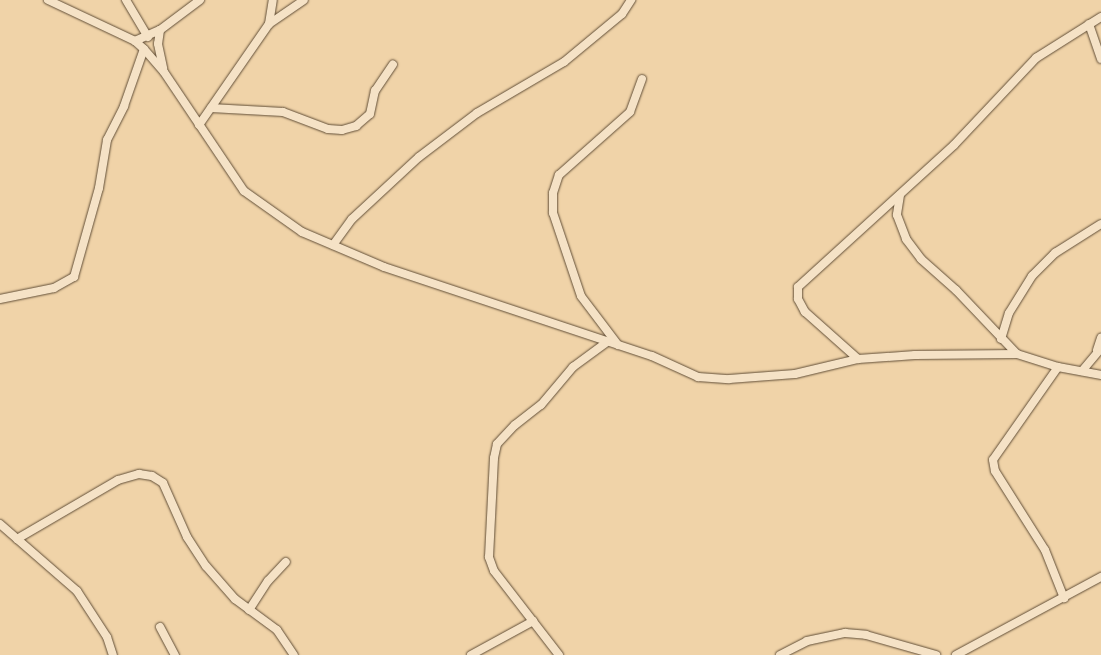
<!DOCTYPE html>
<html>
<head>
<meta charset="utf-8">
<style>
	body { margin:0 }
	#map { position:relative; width:1101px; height:655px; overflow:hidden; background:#f0d3a8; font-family:"IM FELL DW Pica",serif }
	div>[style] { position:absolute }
	.roads { filter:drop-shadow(0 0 1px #614e37) drop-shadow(0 0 1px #614e37) }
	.minor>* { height:8px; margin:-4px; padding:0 4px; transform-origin:4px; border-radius:4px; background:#f5e2c6 }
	span { translate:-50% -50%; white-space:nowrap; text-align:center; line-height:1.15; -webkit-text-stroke:4.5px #f5e2c6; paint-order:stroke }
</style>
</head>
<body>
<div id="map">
	<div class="roads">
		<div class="minor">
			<i style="left:48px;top:0;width:96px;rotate:25.2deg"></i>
			<i style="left:135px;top:41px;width:12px;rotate:42deg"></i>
			<i style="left:144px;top:49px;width:30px;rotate:49deg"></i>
			<i style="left:164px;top:72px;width:143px;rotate:56.1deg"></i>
			<i style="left:244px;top:191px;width:71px;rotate:35.3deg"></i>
			<i style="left:302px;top:232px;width:89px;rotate:23.1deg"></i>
			<i style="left:384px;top:267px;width:282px;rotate:18.4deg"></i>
			<i style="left:652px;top:356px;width:51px;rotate:24.5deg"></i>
			<i style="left:698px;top:377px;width:31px;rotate:4deg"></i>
			<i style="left:729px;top:379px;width:66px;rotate:-4.3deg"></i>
			<i style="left:795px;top:374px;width:65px;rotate:-13.4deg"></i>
			<i style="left:858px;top:359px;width:57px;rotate:-4deg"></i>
			<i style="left:915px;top:355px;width:102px;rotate:-0.6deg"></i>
			<i style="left:1017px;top:354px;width:43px;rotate:17.6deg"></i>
			<i style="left:1058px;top:367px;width:44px;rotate:10.5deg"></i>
			<i style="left:126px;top:0;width:43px;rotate:59.3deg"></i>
			<i style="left:269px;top:24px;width:24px;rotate:-81deg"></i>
			<i style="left:1089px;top:24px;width:37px;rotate:71deg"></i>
			<i style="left:160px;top:30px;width:14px;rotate:98deg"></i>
			<i style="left:158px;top:44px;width:25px;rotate:78deg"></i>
			<i style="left:135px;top:41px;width:27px;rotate:-24deg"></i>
			<i style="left:160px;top:30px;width:50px;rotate:-36.9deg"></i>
			<i style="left:211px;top:108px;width:72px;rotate:3.2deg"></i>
			<i style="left:283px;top:112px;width:48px;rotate:20.7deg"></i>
			<i style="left:328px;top:129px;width:14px;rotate:4deg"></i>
			<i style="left:342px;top:130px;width:15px;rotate:-16deg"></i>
			<i style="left:356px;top:126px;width:18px;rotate:-41deg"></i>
			<i style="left:370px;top:114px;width:24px;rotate:-78deg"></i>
			<i style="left:375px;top:91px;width:32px;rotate:-56deg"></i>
			<i style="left:199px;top:125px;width:123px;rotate:-55.3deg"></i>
			<i style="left:269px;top:24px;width:42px;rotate:-34.4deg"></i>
			<i style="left:900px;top:195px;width:20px;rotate:99deg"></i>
			<i style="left:897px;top:215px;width:26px;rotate:69deg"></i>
			<i style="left:906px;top:239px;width:25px;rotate:53deg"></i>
			<i style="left:921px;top:259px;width:47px;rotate:41.5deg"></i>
			<i style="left:956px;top:290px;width:88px;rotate:46.4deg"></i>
			<i style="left:333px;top:245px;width:32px;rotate:-54deg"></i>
			<i style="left:352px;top:219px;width:91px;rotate:-42.8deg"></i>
			<i style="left:419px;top:157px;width:73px;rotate:-37.2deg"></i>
			<i style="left:477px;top:113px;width:101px;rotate:-30.4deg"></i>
			<i style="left:564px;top:62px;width:75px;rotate:-39.6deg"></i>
			<i style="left:622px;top:14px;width:17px;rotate:-57deg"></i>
			<i style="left:0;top:299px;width:55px;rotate:-11.5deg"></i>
			<i style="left:54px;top:288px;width:23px;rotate:-29deg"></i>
			<i style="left:74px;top:277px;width:92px;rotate:-74.3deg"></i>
			<i style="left:99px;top:188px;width:49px;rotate:-80.5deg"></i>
			<i style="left:107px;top:140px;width:38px;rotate:-63deg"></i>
			<i style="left:124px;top:106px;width:60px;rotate:-70.7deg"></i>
			<i style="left:1001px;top:339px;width:27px;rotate:-73deg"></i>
			<i style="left:1009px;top:313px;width:44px;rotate:-58.1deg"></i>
			<i style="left:1032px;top:276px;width:33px;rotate:-45deg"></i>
			<i style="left:1055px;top:253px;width:54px;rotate:-32.2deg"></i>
			<i style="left:618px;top:345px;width:61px;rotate:-127.1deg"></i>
			<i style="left:581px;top:296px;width:88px;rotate:-108.6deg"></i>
			<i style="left:553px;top:213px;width:20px;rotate:-90deg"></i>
			<i style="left:553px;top:193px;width:19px;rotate:-72deg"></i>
			<i style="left:559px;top:175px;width:95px;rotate:-41.6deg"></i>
			<i style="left:630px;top:112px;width:35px;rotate:-70deg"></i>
			<i style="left:1097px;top:350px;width:13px;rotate:-72deg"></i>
			<i style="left:858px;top:359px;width:71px;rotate:-138.4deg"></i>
			<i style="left:805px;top:312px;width:15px;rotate:-118deg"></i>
			<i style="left:798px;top:299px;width:12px;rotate:-90deg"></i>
			<i style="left:798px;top:287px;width:211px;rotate:-42.3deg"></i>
			<i style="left:954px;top:145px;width:120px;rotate:-46.7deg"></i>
			<i style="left:1036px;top:58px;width:77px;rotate:-32.2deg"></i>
			<i style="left:1058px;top:367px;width:113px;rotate:125deg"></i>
			<i style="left:993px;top:460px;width:11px;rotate:80deg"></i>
			<i style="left:995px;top:471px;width:93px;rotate:57.7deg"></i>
			<i style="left:1045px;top:550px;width:52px;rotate:68.4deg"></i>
			<i style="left:1082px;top:371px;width:30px;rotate:-50deg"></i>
			<i style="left:0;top:524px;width:102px;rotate:41deg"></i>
			<i style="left:77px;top:591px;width:55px;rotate:56.9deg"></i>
			<i style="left:107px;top:637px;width:19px;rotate:72deg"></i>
			<i style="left:17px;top:539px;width:117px;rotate:-30.3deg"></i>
			<i style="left:118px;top:480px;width:22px;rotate:-16deg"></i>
			<i style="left:139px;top:474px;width:13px;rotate:9deg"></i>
			<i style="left:152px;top:476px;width:13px;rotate:32deg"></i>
			<i style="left:163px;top:483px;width:59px;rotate:66deg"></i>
			<i style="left:187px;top:537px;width:35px;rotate:57deg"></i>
			<i style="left:206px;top:566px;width:44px;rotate:48.7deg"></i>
			<i style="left:235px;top:599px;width:52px;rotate:36.4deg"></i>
			<i style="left:277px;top:630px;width:30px;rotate:56deg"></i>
			<i style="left:249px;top:610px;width:35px;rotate:-57deg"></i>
			<i style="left:268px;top:581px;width:26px;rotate:-47deg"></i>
			<i style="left:160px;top:627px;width:32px;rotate:62deg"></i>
			<i style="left:471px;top:655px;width:71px;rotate:-28.7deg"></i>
			<i style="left:559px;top:655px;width:106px;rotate:-127.7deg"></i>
			<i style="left:494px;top:571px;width:15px;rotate:-110deg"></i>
			<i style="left:489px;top:557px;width:99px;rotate:-87.1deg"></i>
			<i style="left:494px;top:458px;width:14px;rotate:-78deg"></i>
			<i style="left:497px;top:444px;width:26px;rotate:-47deg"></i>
			<i style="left:515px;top:425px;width:33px;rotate:-38deg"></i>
			<i style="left:541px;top:405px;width:50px;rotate:-49.9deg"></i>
			<i style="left:573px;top:367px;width:42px;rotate:-36.3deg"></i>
			<i style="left:780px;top:655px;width:30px;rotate:-27deg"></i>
			<i style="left:807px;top:641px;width:39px;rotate:-12deg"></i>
			<i style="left:845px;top:633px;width:21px;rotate:5deg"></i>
			<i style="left:866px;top:635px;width:73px;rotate:15.9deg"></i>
			<i style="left:956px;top:655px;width:165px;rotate:-28.3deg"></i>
		</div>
	</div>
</div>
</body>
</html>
